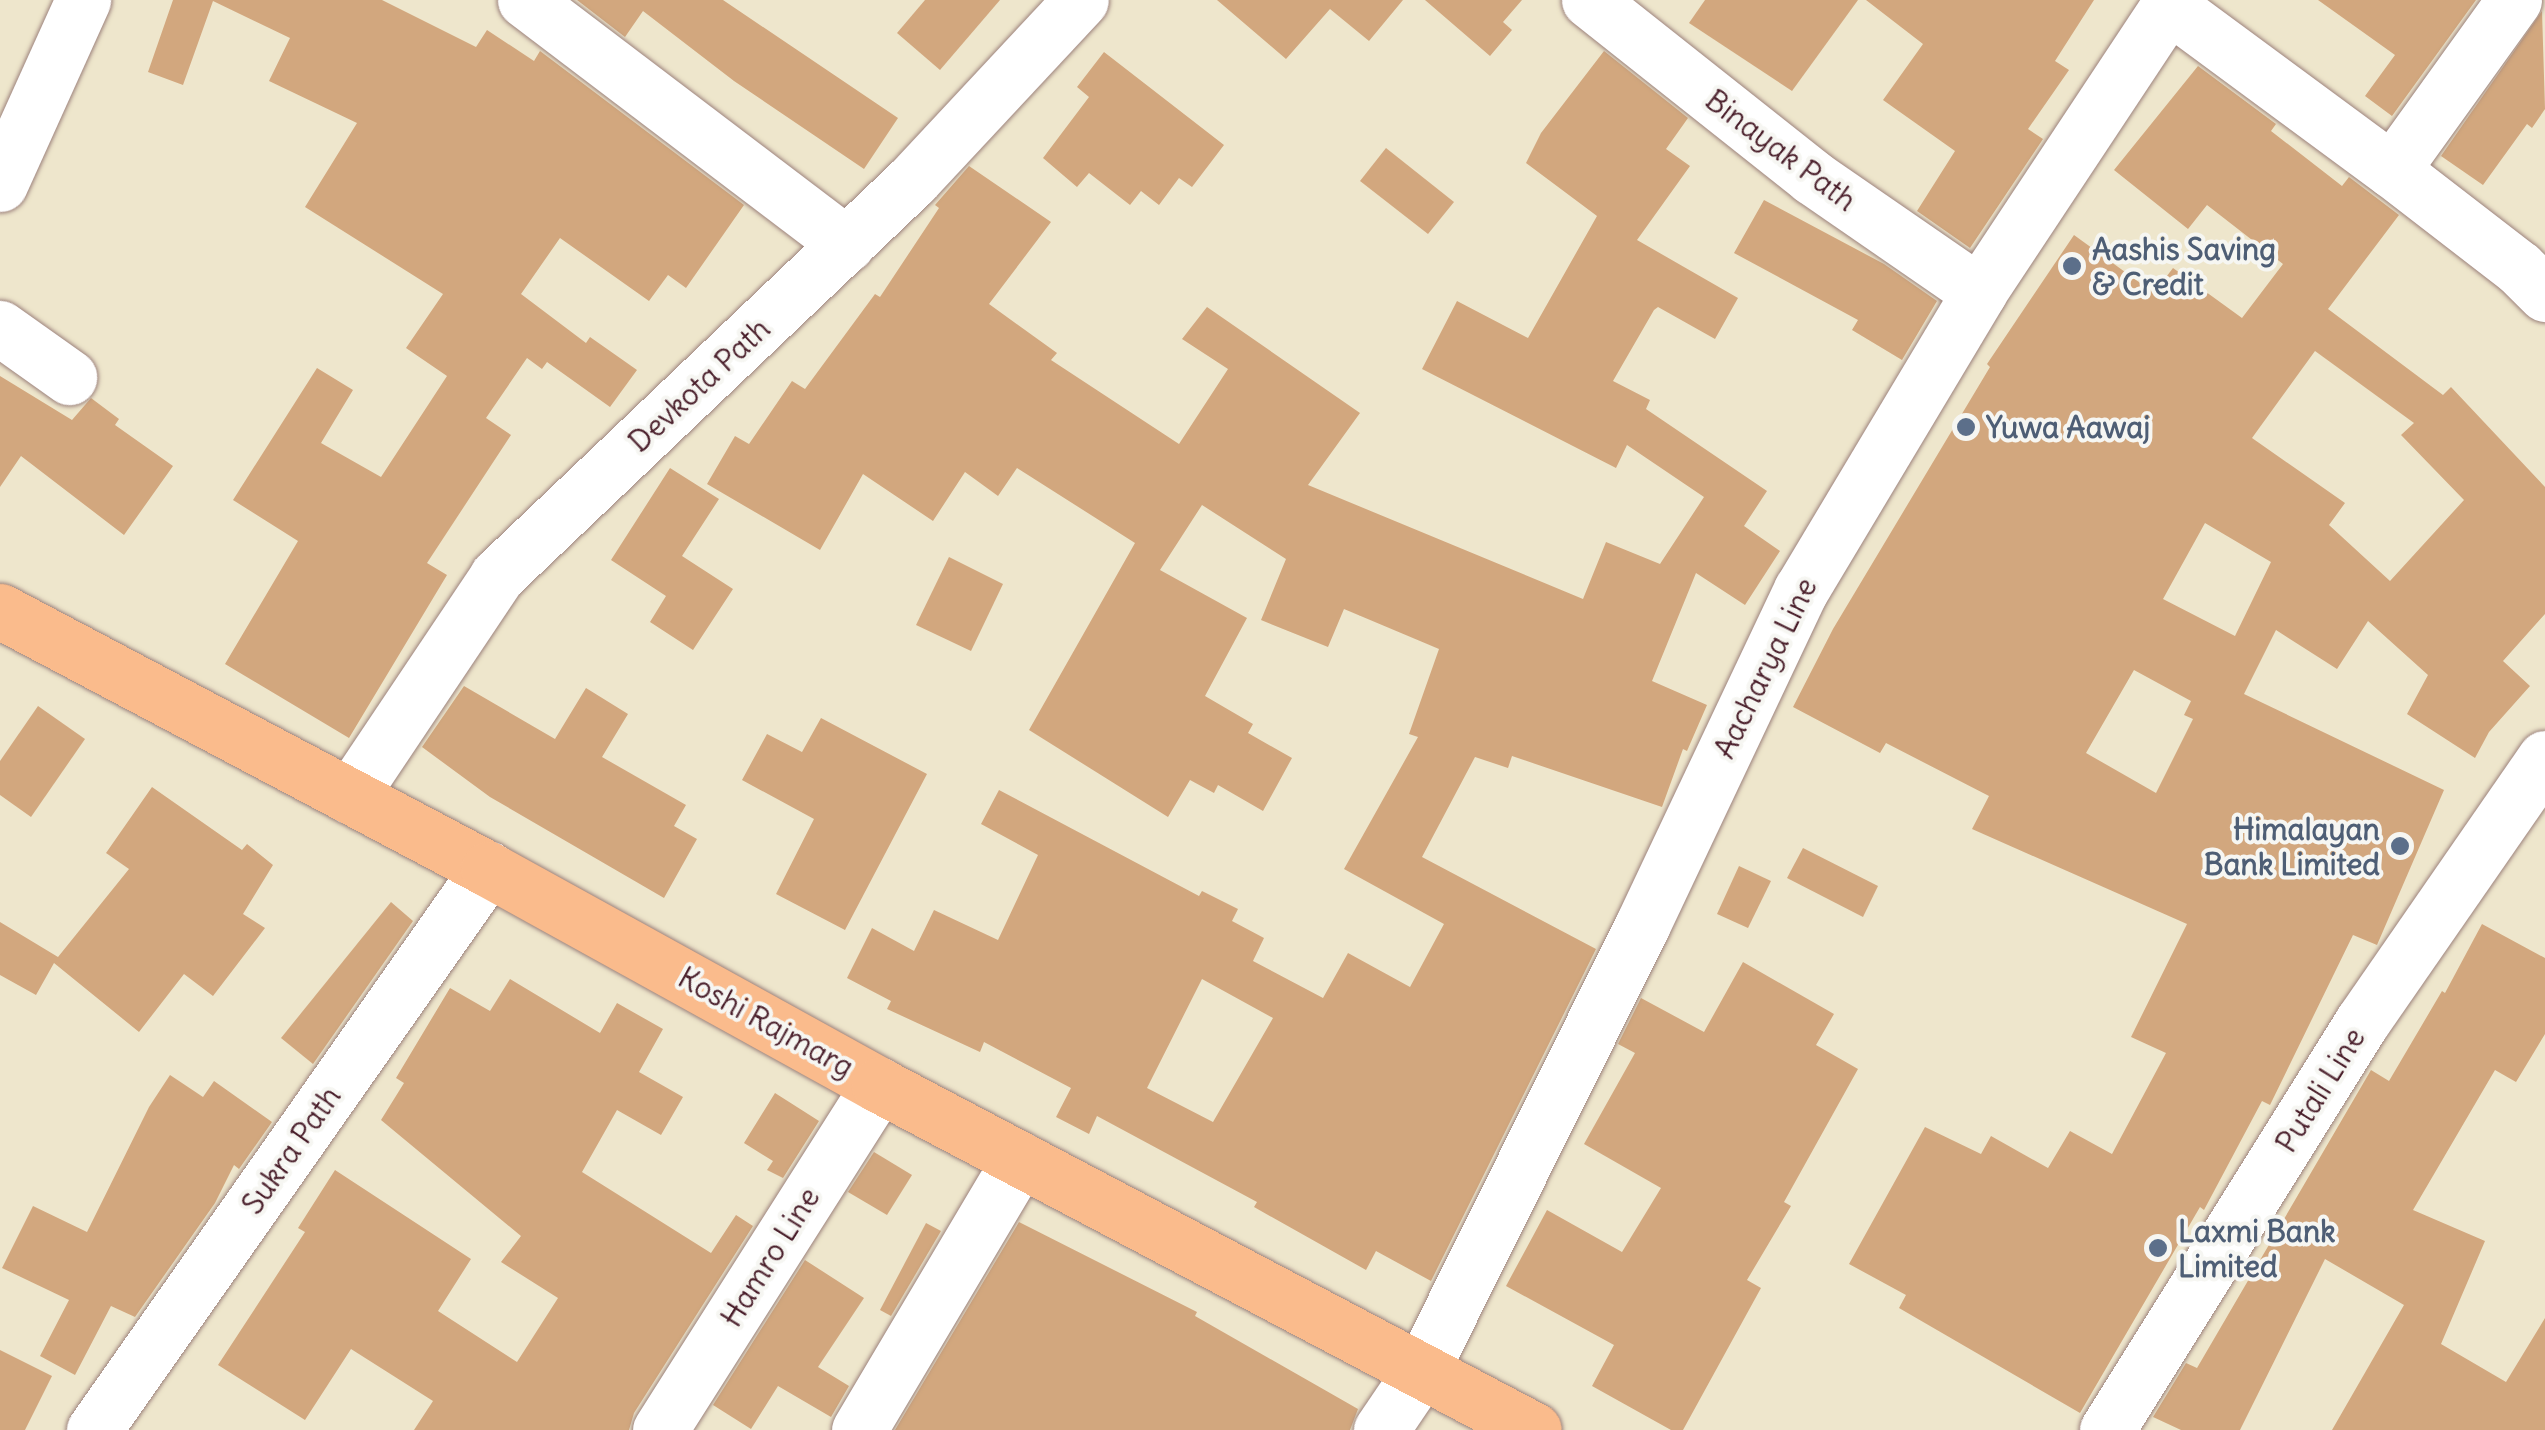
<!DOCTYPE html>
<html>
<head>
<meta charset="utf-8">
<style>
	body { margin:0 }
	#map { position:relative; width:2545px; height:1430px; overflow:hidden; background:#eee6cc; font-family:Delius,sans-serif }
	div>[style] { position:absolute }
	.building>* { inset:0; background:#d2a77e }
	.roads { filter:drop-shadow(0 0 2px #9c827c) drop-shadow(0 0 2px #9c827c) }
	.minor>* { height:55px; margin:-27.5px; padding:0 27.5px; transform-origin:27.5px; border-radius:27.5px; background:#fff }
	.major>* { height:55px; margin:-27.5px; padding:0 27.5px; transform-origin:27.5px; border-radius:27.5px; background:#fabb8c }
	.dots>* { width:28px; height:28px; translate:-50% -50%; box-sizing:border-box; border:5px solid #f6f6f2; border-radius:50% }
	span { translate:-50% -50%; white-space:nowrap; text-align:center; line-height:1.15; -webkit-text-stroke:8px #f6f6f2; paint-order:stroke }
	.street-label { font-size:30px; color:#4a1f2b }
	.service-label { font-size:30px; color:#4e5e75; font-weight:700 }
	.left { translate:0 -50%; text-align:left }
	.right { translate:-100% -50%; text-align:right }
</style>
</head>
<body>
<div id="map">
	<div class="building">
		<i style="clip-path:polygon(173px 0,382px 0,476px 47px,487px 30px,534px 61px,540px 51px,744px 205px,686px 288px,668px 275px,649px 301px,560px 238px,521px 294px,586px 343px,590px 337px,637px 370px,610px 407px,547px 362px,542px 369px,527px 358px,486px 418px,511px 435px,427px 563px,447px 575px,349px 738px,225px 664px,298px 541px,233px 500px,317px 368px,353px 390px,321px 443px,381px 477px,447px 376px,406px 348px,443px 294px,305px 207px,357px 123px,269px 81px,290px 38px,213px 1px,183px 85px,148px 72px)"></i>
		<i style="clip-path:polygon(577px 0,723px 0,898px 118px,864px 169px,734px 81px,643px 11px,625px 37px)"></i>
		<i style="clip-path:polygon(925px 0,1000px 0,940px 70px,897px 33px)"></i>
		<i style="clip-path:polygon(1217px 0,1403px 0,1369px 41px,1330px 9px,1286px 59px)"></i>
		<i style="clip-path:polygon(1425px 0,1522px 0,1503px 22px,1512px 30px,1490px 56px)"></i>
		<i style="clip-path:polygon(1705px 0,1858px 0,1792px 91px,1689px 23px)"></i>
		<i style="clip-path:polygon(1866px 0,2094px 0,2055px 61px,2069px 70px,2028px 129px,2043px 139px,1970px 248px,1917px 211px,1955px 151px,1883px 100px,1923px 44px)"></i>
		<i style="clip-path:polygon(2318px 0,2476px 0,2392px 116px,2365px 96px,2395px 55px)"></i>
		<i style="clip-path:polygon(2542px 11px,2545px 109px,2532px 128px,2527px 124px,2483px 185px,2441px 156px)"></i>
		<i style="clip-path:polygon(evenodd,1604px 51px,1688px 118px,1666px 149px,1690px 166px,1637px 240px,1738px 298px,1715px 339px,1658px 307px,1654px 310px,1613px 381px,1650px 400px,1646px 409px,1767px 491px,1744px 526px,1780px 551px,1745px 605px,1696px 573px,1652px 681px,1707px 705px,1687px 751px,1683px 749px,1662px 807px,1512px 756px,1508px 768px,1475px 757px,1422px 857px,1596px 949px,1431px 1281px,1376px 1251px,1366px 1270px,1254px 1207px,1257px 1202px,1097px 1116px,1089px 1134px,1056px 1117px,1071px 1088px,984px 1042px,980px 1052px,887px 1009px,891px 1001px,847px 978px,872px 928px,914px 951px,934px 910px,998px 940px,1038px 855px,981px 824px,999px 790px,1199px 896px,1202px 891px,1238px 909px,1232px 921px,1264px 938px,1253px 961px,1323px 998px,1348px 953px,1410px 987px,1444px 924px,1344px 869px,1418px 737px,1409px 734px,1439px 649px,1344px 609px,1328px 647px,1261px 620px,1286px 559px,1202px 505px,1160px 570px,1247px 618px,1205px 696px,1253px 724px,1248px 733px,1292px 758px,1263px 811px,1218px 785px,1214px 793px,1190px 780px,1168px 817px,1029px 730px,1135px 543px,1017px 468px,998px 496px,965px 472px,933px 521px,863px 474px,820px 550px,707px 484px,735px 436px,749px 444px,792px 381px,805px 389px,875px 294px,880px 297px,939px 208px,935px 205px,969px 166px,1051px 222px,989px 304px,1057px 353px,1051px 360px,1179px 444px,1228px 369px,1182px 339px,1207px 307px,1360px 413px,1308px 485px,1583px 599px,1606px 542px,1660px 564px,1704px 497px,1627px 445px,1616px 468px,1422px 369px,1457px 301px,1528px 338px,1597px 216px,1526px 163px,1541px 133px,1604px 51px,1202px 979px,1273px 1018px,1213px 1122px,1147px 1088px,1202px 979px)"></i>
		<i style="clip-path:polygon(1104px 52px,1224px 145px,1192px 187px,1179px 178px,1159px 205px,1141px 191px,1130px 205px,1089px 173px,1077px 187px,1043px 158px,1089px 97px,1077px 87px)"></i>
		<i style="clip-path:polygon(evenodd,2198px 66px,2276px 124px,2271px 131px,2342px 186px,2349px 177px,2399px 215px,2328px 309px,2443px 395px,2451px 387px,2545px 487px,2545px 614px,2503px 661px,2530px 686px,2489px 732px,2475px 758px,2407px 714px,2428px 675px,2368px 621px,2337px 669px,2276px 630px,2244px 694px,2444px 790px,2377px 945px,2353px 935px,2270px 1105px,2262px 1101px,2204px 1210px,2200px 1207px,2080px 1413px,1899px 1308px,1906px 1295px,1849px 1264px,1925px 1127px,1981px 1154px,1991px 1136px,2048px 1168px,2070px 1131px,2112px 1154px,2166px 1053px,2131px 1037px,2187px 924px,1972px 829px,1989px 796px,1886px 743px,1880px 753px,1793px 707px,1833px 629px,1990px 367px,1987px 364px,2074px 235px,2154px 293px,2173px 268px,2242px 318px,2283px 264px,2207px 205px,2188px 229px,2114px 170px,2198px 66px,2315px 351px,2414px 423px,2401px 435px,2464px 500px,2390px 581px,2329px 525px,2345px 503px,2252px 438px,2315px 351px,2198px 66px,2205px 523px,2271px 562px,2235px 636px,2163px 599px,2205px 523px,2198px 66px,2134px 670px,2191px 701px,2184px 715px,2193px 719px,2156px 793px,2086px 753px,2134px 670px)"></i>
		<i style="clip-path:polygon(1386px 148px,1454px 202px,1428px 234px,1360px 181px)"></i>
		<i style="clip-path:polygon(1764px 200px,1884px 264px,1937px 301px,1902px 360px,1852px 330px,1858px 320px,1734px 253px)"></i>
		<i style="clip-path:polygon(0 376px,72px 420px,91px 398px,119px 419px,115px 425px,173px 466px,124px 535px,21px 456px,0 487px)"></i>
		<i style="clip-path:polygon(670px 468px,719px 499px,682px 556px,733px 589px,693px 650px,650px 622px,666px 596px,611px 560px)"></i>
		<i style="clip-path:polygon(949px 557px,1003px 584px,971px 651px,916px 625px)"></i>
		<i style="clip-path:polygon(464px 686px,555px 739px,586px 688px,628px 714px,602px 757px,686px 805px,674px 826px,697px 839px,664px 898px,490px 797px,422px 747px)"></i>
		<i style="clip-path:polygon(38px 706px,85px 739px,31px 817px,0 795px,0 761px)"></i>
		<i style="clip-path:polygon(821px 718px,927px 774px,845px 930px,776px 894px,814px 819px,742px 780px,767px 734px,802px 752px)"></i>
		<i style="clip-path:polygon(152px 787px,242px 850px,247px 844px,273px 865px,243px 914px,265px 928px,213px 996px,184px 974px,139px 1032px,54px 963px,36px 995px,0 975px,0 922px,58px 957px,129px 869px,106px 853px)"></i>
		<i style="clip-path:polygon(1803px 848px,1878px 886px,1863px 917px,1787px 878px)"></i>
		<i style="clip-path:polygon(1739px 866px,1771px 881px,1748px 928px,1717px 914px)"></i>
		<i style="clip-path:polygon(391px 902px,413px 921px,313px 1064px,281px 1038px)"></i>
		<i style="clip-path:polygon(2482px 924px,2545px 958px,2545px 1034px,2516px 1082px,2495px 1070px,2413px 1210px,2485px 1241px,2441px 1344px,2506px 1382px,2545px 1318px,2545px 1430px,2332px 1430px,2404px 1305px,2325px 1259px,2240px 1430px,2181px 1430px,2153px 1417px,2186px 1363px,2197px 1368px,2371px 1070px,2389px 1081px,2442px 991px,2445px 993px)"></i>
		<i style="clip-path:polygon(1743px 962px,1834px 1014px,1816px 1045px,1858px 1069px,1784px 1202px,1791px 1206px,1747px 1280px,1761px 1288px,1683px 1430px,1671px 1430px,1592px 1386px,1614px 1345px,1506px 1286px,1547px 1210px,1622px 1252px,1661px 1188px,1584px 1144px,1635px 1053px,1618px 1044px,1641px 998px,1704px 1032px)"></i>
		<i style="clip-path:polygon(510px 979px,600px 1033px,617px 1003px,663px 1029px,639px 1072px,683px 1097px,661px 1135px,617px 1110px,582px 1172px,711px 1253px,736px 1215px,753px 1226px,634px 1413px,629px 1430px,414px 1430px,433px 1401px,351px 1349px,305px 1420px,218px 1365px,305px 1232px,298px 1228px,335px 1170px,471px 1259px,438px 1311px,517px 1362px,558px 1298px,501px 1262px,521px 1236px,381px 1120px,404px 1083px,396px 1078px,450px 988px,490px 1011px)"></i>
		<i style="clip-path:polygon(170px 1075px,203px 1097px,214px 1081px,272px 1122px,239px 1169px,234px 1165px,215px 1203px,135px 1317px,111px 1306px,75px 1375px,40px 1356px,69px 1300px,2px 1268px,33px 1206px,87px 1232px,149px 1107px)"></i>
		<i style="clip-path:polygon(775px 1093px,819px 1121px,783px 1178px,767px 1170px,773px 1161px,744px 1143px)"></i>
		<i style="clip-path:polygon(874px 1152px,912px 1175px,887px 1215px,848px 1192px)"></i>
		<i style="clip-path:polygon(1019px 1222px,1197px 1312px,1195px 1316px,1358px 1409px,1350px 1430px,895px 1430px)"></i>
		<i style="clip-path:polygon(926px 1223px,941px 1231px,891px 1316px,880px 1310px)"></i>
		<i style="clip-path:polygon(805px 1260px,864px 1298px,818px 1367px,849px 1386px,831px 1417px,778px 1386px,751px 1429px,713px 1405px)"></i>
		<i style="clip-path:polygon(0 1350px,52px 1376px,25px 1430px,0 1430px)"></i>
	</div>
	<div class="roads">
		<div class="minor">
			<i style="left:525px;top:0;width:404px;rotate:37.2deg"></i>
			<i style="left:1589px;top:0;width:285px;rotate:38.4deg"></i>
			<i style="left:1812px;top:177px;width:203px;rotate:34.6deg"></i>
			<i style="left:2168px;top:5px;width:278px;rotate:36.4deg"></i>
			<i style="left:2392px;top:170px;width:160px;rotate:37.7deg"></i>
			<i style="left:2519px;top:268px;width:37px;rotate:45deg"></i>
			<i style="left:2392px;top:170px;width:209px;rotate:-54.3deg"></i>
			<i style="left:0;top:184px;width:202px;rotate:-65.7deg"></i>
			<i style="left:0;top:328px;width:85px;rotate:35.4deg"></i>
			<i style="left:350px;top:796px;width:265px;rotate:-56.2deg"></i>
			<i style="left:497px;top:576px;width:574px;rotate:-43.59deg"></i>
			<i style="left:913px;top:180px;width:246px;rotate:-47deg"></i>
			<i style="left:94px;top:1430px;width:686px;rotate:-54.92deg"></i>
			<i style="left:660px;top:1430px;width:409px;rotate:-57.6deg"></i>
			<i style="left:859px;top:1430px;width:315px;rotate:-59.3deg"></i>
			<i style="left:1381px;top:1430px;width:71px;rotate:-55.9deg"></i>
			<i style="left:1421px;top:1371px;width:497px;rotate:-63.6deg"></i>
			<i style="left:1642px;top:926px;width:372px;rotate:-64.7deg"></i>
			<i style="left:1801px;top:590px;width:347px;rotate:-59.1deg"></i>
			<i style="left:1979px;top:292px;width:350px;rotate:-56.5deg"></i>
			<i style="left:2107px;top:1430px;width:481px;rotate:-58deg"></i>
			<i style="left:2362px;top:1022px;width:321px;rotate:-55.3deg"></i>
		</div>
		<div class="major">
			<i style="left:0;top:611px;width:552px;rotate:27.86deg"></i>
			<i style="left:488px;top:869px;width:447px;rotate:28.9deg"></i>
			<i style="left:879px;top:1085px;width:740px;rotate:27.78deg"></i>
		</div>
	</div>
	<div class="dots">
		<i style="left:2072px;top:266px;background:#5c6f8a"></i>
		<i style="left:1966px;top:427px;background:#5c6f8a"></i>
		<i style="left:2400px;top:846px;background:#5c6f8a"></i>
		<i style="left:2158px;top:1248px;background:#5c6f8a"></i>
	</div>
	<div class="street-label">
		<span style="left:1781px;top:150px;rotate:37deg">Binayak Path</span>
		<span style="left:699px;top:385px;rotate:-43deg">Devkota Path</span>
		<span style="left:1765px;top:668px;rotate:-64deg">Aacharya Line</span>
		<span style="left:766px;top:1022px;rotate:29deg">Koshi Rajmarg</span>
		<span style="left:2320px;top:1090px;rotate:-58deg">Putali Line</span>
		<span style="left:291px;top:1150px;rotate:-55deg">Sukra Path</span>
		<span style="left:770px;top:1257px;rotate:-58deg">Hamro Line</span>
	</div>
	<div class="service-label">
		<span class="left" style="left:2092px;top:266px">Aashis Saving<br>&amp; Credit</span>
		<span class="left" style="left:1986px;top:427px">Yuwa Aawaj</span>
		<span class="right" style="left:2380px;top:846px">Himalayan<br>Bank Limited</span>
		<span class="left" style="left:2178px;top:1248px">Laxmi Bank<br>Limited</span>
	</div>
</div>
</body>
</html>
